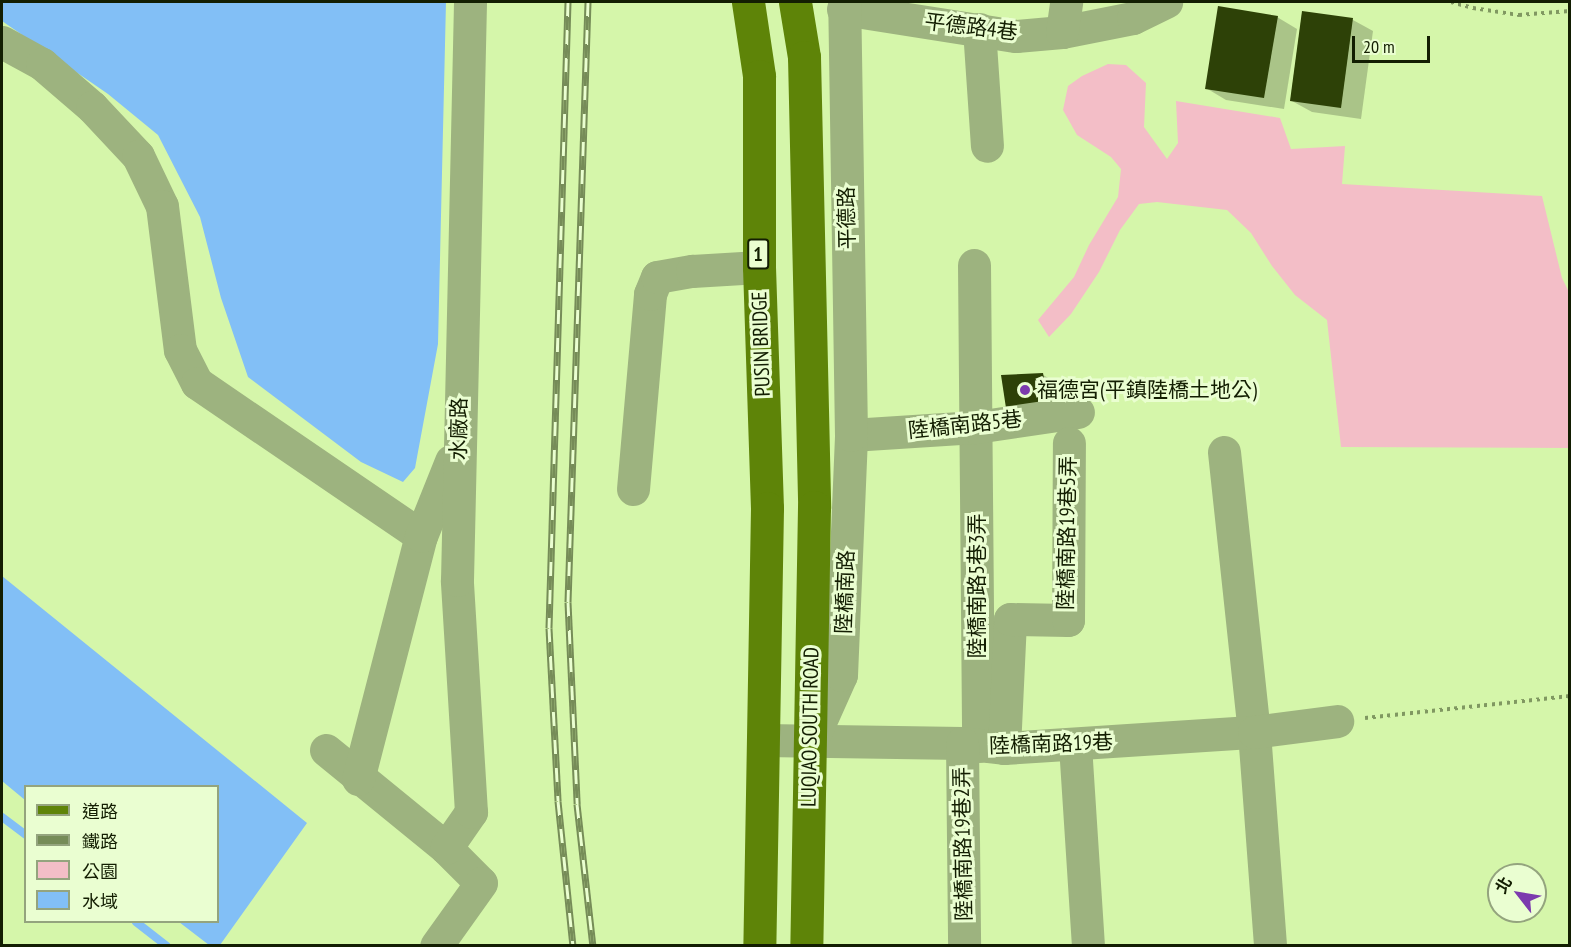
<!DOCTYPE html>
<html>
<head>
<meta charset="utf-8">
<style>
	body { margin:0 }
	#map { position:relative; width:1571px; height:947px; overflow:hidden; background:#d5f6aa; font-family:"PT Sans Narrow","Noto Sans TC",sans-serif }
	div>[style] { position:absolute }
	.green>* { inset:0; background:#f3bec7 }
	.water>* { inset:0; background:#82bff6 }
	.shadow>* { inset:0; background:#0003 }
	.stream>* { height:8px; margin:-4px; padding:0 4px; transform-origin:4px; border-radius:4px; background:#82bff6 }
	.building>* { inset:0; background:#2d4107 }
	.path>* { height:4px; margin-top:-2px; transform-origin:0; background:repeating-linear-gradient(90deg,#809861 0 3px,transparent 0 7.5px) }
	.minor>* { height:33px; margin:-16.5px; padding:0 16.5px; transform-origin:16.5px; border-radius:16.5px; background:#9db37f }
	.major>* { height:33px; margin:-16.5px; padding:0 16.5px; transform-origin:16.5px; border-radius:16.5px; background:#5e8408 }
	.rail>* { height:7px; margin-top:-3.5px; transform-origin:0; background:repeating-linear-gradient(90deg,#eafed1 0 14px,#768c58 0 28px); box-sizing:border-box; border-block:2px solid #768c58 }
	.dots>* { width:16px; height:16px; translate:-50% -50%; box-sizing:border-box; border:3px solid #eafed1; border-radius:50% }
	span { translate:-50% -50%; white-space:nowrap; text-align:center; line-height:1.15; -webkit-text-stroke:6px #eafed1; paint-order:stroke }
	.shield-label span { padding:2px 4px; background:#eafed1; border:2px solid; border-radius:4px; -webkit-text-stroke-width:0 }
	.shield-label { font-size:20px; color:#131e02; font-weight:700 }
	.street-label { font-size:21px; color:#131e02 }
	.poi-label { font-size:21px; color:#131e02 }
	.left { translate:0 -50%; text-align:left }
	.frame { position:absolute; inset:0; border:3px solid #131e02; pointer-events:none }
	.legend { position:absolute; left:24px; top:785px; width:195px; height:138px; box-sizing:border-box; background:#eafed1; border:2px solid #94a47e; margin:0; padding:8px 10px; list-style:none; font-size:18px; color:#131e02 }
	.legend li { display:flex; align-items:center; gap:12px; height:30px }
	.legend b { width:30px; border:2px solid #94a47e }
	.north { position:absolute; left:1487px; top:863px; width:60px; height:60px; box-sizing:border-box; background:#eafed1; border:2px solid #94a47e; border-radius:50%; rotate:301deg; font-size:16px; font-weight:700; line-height:24px; text-align:center; color:#131e02 }
	.north::after { content:''; display:block; margin:auto; width:21px; height:27px; background:#7c3aae; clip-path:polygon(50% 0,100% 100%,50% 72%,0 100%) }
	.scale { position:absolute; left:1352px; top:36px; width:78px; height:27px; box-sizing:border-box; border:3px solid #131e02; border-top:0; padding-left:8px; font-size:18px; line-height:21px; white-space:nowrap; color:#131e02; -webkit-text-stroke:4px #eafed1; paint-order:stroke }
</style>
</head>
<body>
<div id="map">
	<div class="green">
		<i style="clip-path:polygon(1108px 64px,1126px 65px,1146px 83px,1144px 127px,1167px 159px,1178px 143px,1176px 101px,1280px 118px,1291px 149px,1345px 146px,1342px 184px,1542px 196px,1562px 278px,1569px 292px,1569px 448px,1341px 447px,1327px 320px,1295px 295px,1272px 266px,1251px 233px,1227px 210px,1157px 202px,1139px 204px,1120px 230px,1099px 272px,1071px 314px,1049px 337px,1038px 320px,1074px 277px,1089px 245px,1118px 197px,1121px 169px,1111px 157px,1077px 135px,1063px 110px,1068px 86px,1082px 76px)"></i>
	</div>
	<div class="water">
		<i style="clip-path:polygon(2px 2px,446px 2px,438px 344px,415px 468px,403px 482px,361px 462px,248px 377px,221px 298px,200px 217px,158px 135px,108px 94px,2px 21px)"></i>
		<i style="clip-path:polygon(2px 576px,307px 823px,220px 945px,209px 945px,179px 922px,218px 922px,218px 786px,26px 786px,25px 800px,2px 781px)"></i>
	</div>
	<div class="shadow">
		<i style="clip-path:polygon(1304px 13px,1353px 20px,1373px 31px,1361px 119px,1312px 112px,1292px 101px)"></i>
		<i style="clip-path:polygon(1277px 17px,1297px 29px,1284px 109px,1226px 100px,1206px 88px)"></i>
		<i style="clip-path:polygon(1043px 375px,1057px 383px,1062px 411px,1021px 415px)"></i>
	</div>
	<div class="stream">
		<i style="left:2px;top:817px;width:30px;rotate:37deg"></i>
		<i style="left:136px;top:922px;width:39px;rotate:38deg"></i>
	</div>
	<div class="building">
		<i style="clip-path:polygon(1218px 6px,1278px 16px,1264px 98px,1205px 89px)"></i>
		<i style="clip-path:polygon(1302px 11px,1353px 18px,1341px 108px,1290px 101px)"></i>
		<i style="clip-path:polygon(1043px 373px,1049px 405px,1006px 408px,1001px 375px)"></i>
	</div>
	<div class="path">
		<i style="left:1451px;top:2px;width:23px;rotate:15deg"></i>
		<i style="left:1473px;top:8px;width:47px;rotate:8.7deg"></i>
		<i style="left:1519px;top:15px;width:51px;rotate:-4.5deg"></i>
		<i style="left:1365px;top:718px;width:206px;rotate:-6.1deg"></i>
	</div>
	<div class="minor">
		<i style="left:843px;top:9px;width:175px;rotate:8.9deg"></i>
		<i style="left:1016px;top:36px;width:46px;rotate:-5deg"></i>
		<i style="left:1062px;top:32px;width:72px;rotate:-11.2deg"></i>
		<i style="left:1133px;top:18px;width:37px;rotate:-26deg"></i>
		<i style="left:979px;top:29px;width:117px;rotate:86.1deg"></i>
		<i style="left:1062px;top:32px;width:30px;rotate:-82deg"></i>
		<i style="left:2px;top:42px;width:46px;rotate:28.8deg"></i>
		<i style="left:42px;top:64px;width:66px;rotate:40.7deg"></i>
		<i style="left:92px;top:107px;width:67px;rotate:46.8deg"></i>
		<i style="left:138px;top:156px;width:55px;rotate:64.4deg"></i>
		<i style="left:162px;top:206px;width:145px;rotate:82.9deg"></i>
		<i style="left:180px;top:350px;width:37px;rotate:63deg"></i>
		<i style="left:197px;top:383px;width:271px;rotate:34.3deg"></i>
		<i style="left:974px;top:265px;width:481px;rotate:89.5deg"></i>
		<i style="left:851px;top:435px;width:125px;rotate:-3.7deg"></i>
		<i style="left:976px;top:427px;width:103px;rotate:-8.4deg"></i>
		<i style="left:1224px;top:452px;width:282px;rotate:83.9deg"></i>
		<i style="left:1254px;top:732px;width:215px;rotate:85.7deg"></i>
		<i style="left:633px;top:489px;width:196px;rotate:-85deg"></i>
		<i style="left:650px;top:294px;width:18px;rotate:-68deg"></i>
		<i style="left:657px;top:277px;width:36px;rotate:-10deg"></i>
		<i style="left:692px;top:271px;width:67px;rotate:-3.4deg"></i>
		<i style="left:764px;top:740px;width:198px;rotate:0.9deg"></i>
		<i style="left:962px;top:743px;width:42px;rotate:6.8deg"></i>
		<i style="left:1004px;top:748px;width:251px;rotate:-3.7deg"></i>
		<i style="left:1254px;top:732px;width:84px;rotate:-7.5deg"></i>
		<i style="left:811px;top:742px;width:73px;rotate:-65.9deg"></i>
		<i style="left:841px;top:675px;width:240px;rotate:-87.6deg"></i>
		<i style="left:851px;top:435px;width:433px;rotate:-90.9deg"></i>
		<i style="left:962px;top:743px;width:203px;rotate:89.4deg"></i>
		<i style="left:1075px;top:745px;width:201px;rotate:86.3deg"></i>
		<i style="left:1004px;top:748px;width:129px;rotate:-87.3deg"></i>
		<i style="left:1010px;top:619px;width:58px;rotate:1deg"></i>
		<i style="left:1068px;top:620px;width:177px;rotate:-89.7deg"></i>
		<i style="left:326px;top:750px;width:155px;rotate:39.2deg"></i>
		<i style="left:446px;top:848px;width:49px;rotate:45deg"></i>
		<i style="left:481px;top:883px;width:77px;rotate:125.5deg"></i>
		<i style="left:358px;top:779px;width:251px;rotate:-75.5deg"></i>
		<i style="left:421px;top:536px;width:81px;rotate:-68.2deg"></i>
		<i style="left:446px;top:848px;width:44px;rotate:-55.2deg"></i>
		<i style="left:471px;top:812px;width:232px;rotate:-93.5deg"></i>
		<i style="left:457px;top:580px;width:578px;rotate:-88.71deg"></i>
	</div>
	<div class="major">
		<i style="left:748px;top:2px;width:75px;rotate:81.5deg"></i>
		<i style="left:759px;top:76px;width:191px;rotate:90deg"></i>
		<i style="left:759px;top:267px;width:241px;rotate:88.1deg"></i>
		<i style="left:767px;top:508px;width:438px;rotate:91deg"></i>
		<i style="left:795px;top:2px;width:56px;rotate:80.7deg"></i>
		<i style="left:804px;top:57px;width:450px;rotate:88.7deg"></i>
		<i style="left:814px;top:507px;width:439px;rotate:91deg"></i>
	</div>
	<div class="rail">
		<i style="left:568px;top:2px;width:626px;rotate:91.74deg"></i>
		<i style="left:549px;top:628px;width:173px;rotate:87deg"></i>
		<i style="left:558px;top:801px;width:146px;rotate:84.1deg"></i>
		<i style="left:588px;top:2px;width:600px;rotate:91.91deg"></i>
		<i style="left:568px;top:602px;width:202px;rotate:87.4deg"></i>
		<i style="left:577px;top:804px;width:143px;rotate:83.6deg"></i>
	</div>
	<div class="dots">
		<i style="left:1025px;top:390px;background:#7c3aae"></i>
	</div>
	<div class="shield-label">
		<span style="left:758px;top:254px">1</span>
	</div>
	<div class="street-label">
		<span style="left:971px;top:27px;rotate:7deg">平德路4巷</span>
		<span style="left:847px;top:218px;rotate:-91deg">平德路</span>
		<span style="left:761px;top:344px;rotate:-92deg">PUSIN BRIDGE</span>
		<span style="left:965px;top:425px;rotate:-6deg">陸橋南路5巷</span>
		<span style="left:459px;top:429px;rotate:-89deg">水廠路</span>
		<span style="left:1067px;top:533px;rotate:-89deg">陸橋南路19巷5弄</span>
		<span style="left:977px;top:586px;rotate:-90deg">陸橋南路5巷3弄</span>
		<span style="left:845px;top:592px;rotate:-88deg">陸橋南路</span>
		<span style="left:810px;top:727px;rotate:-89deg">LUQIAO SOUTH ROAD</span>
		<span style="left:1051px;top:744px;rotate:-2deg">陸橋南路19巷</span>
		<span style="left:963px;top:844px;rotate:-91deg">陸橋南路19巷2弄</span>
	</div>
	<div class="poi-label">
		<span class="left" style="left:1037px;top:390px">福德宮(平鎮陸橋土地公)</span>
	</div>
	<div class="frame"></div>
	<ul class="legend">
	<li><b style="height:8px;background:#5e8408"></b>道路</li>
	<li><b style="height:8px;background:#768c58"></b>鐵路</li>
	<li><b style="height:16px;background:#f3bec7"></b>公園</li>
	<li><b style="height:16px;background:#82bff6"></b>水域</li>
	</ul>
	<div class="north">北</div>
	<div class="scale">20 m</div>
</div>
</body>
</html>
